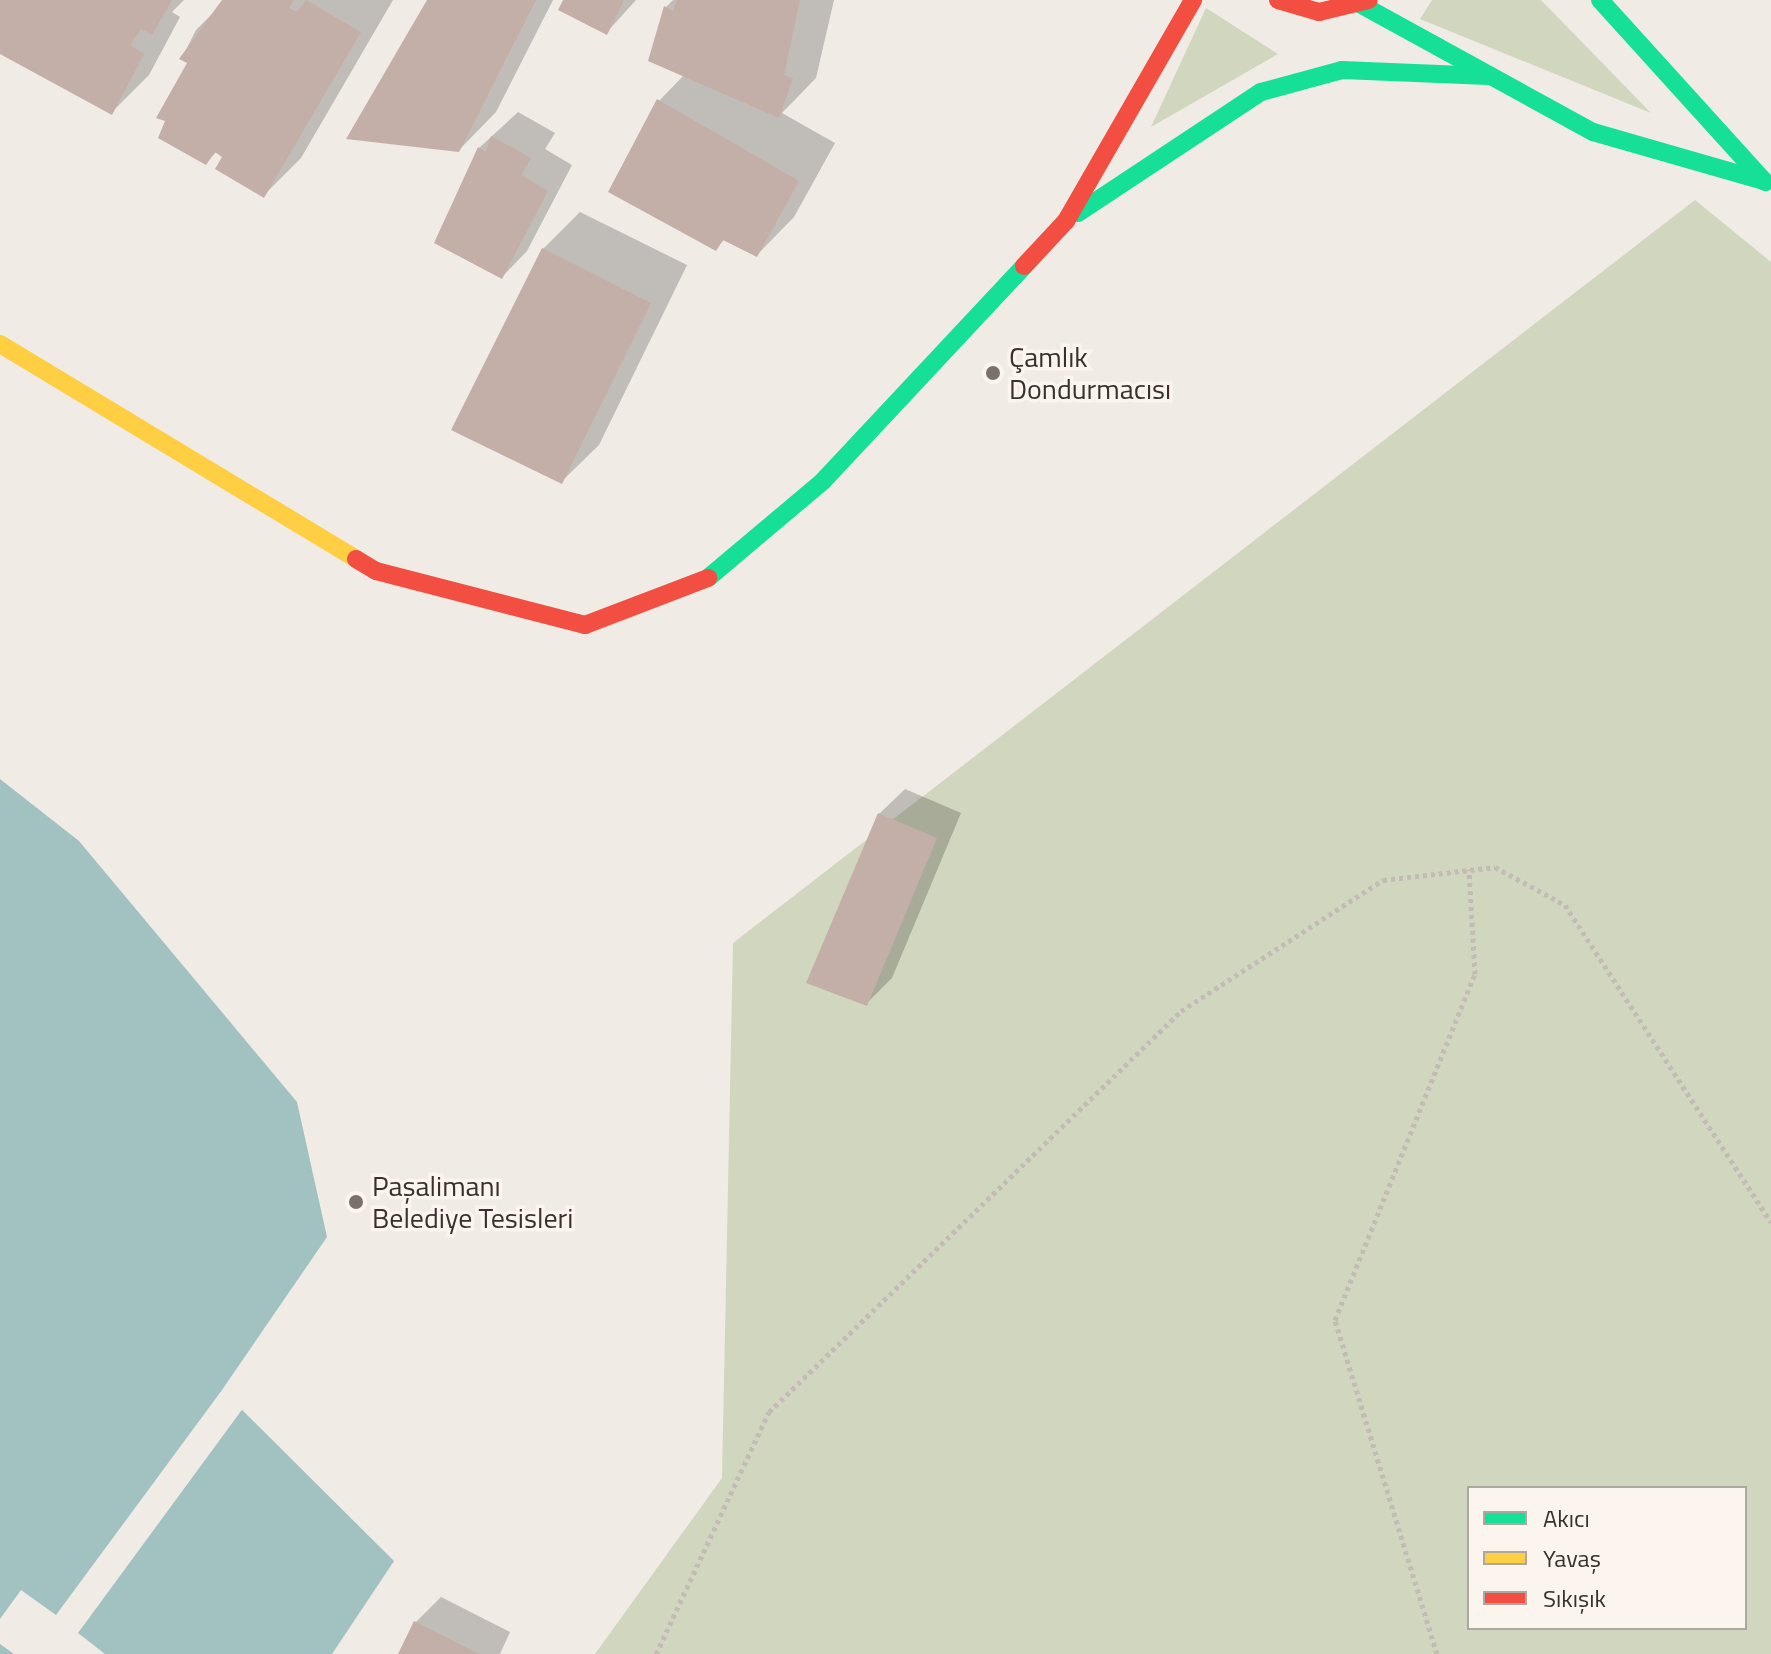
<!DOCTYPE html>
<html>
<head>
<meta charset="utf-8">
<style>
	body { margin:0 }
	#map { position:relative; width:1771px; height:1654px; overflow:hidden; background:#f0ebe5; font-family:"Titillium Web",sans-serif }
	div>[style] { position:absolute }
	.green>* { inset:0; background:#d1d6bf }
	.water>* { inset:0; background:#a1c2c1 }
	.pier>* { inset:0; background:#f0ebe5 }
	.shadow>* { inset:0; background:#0003 }
	.building>* { inset:0; background:#c3afa7 }
	.path>* { height:5px; margin-top:-2.5px; transform-origin:0; background:repeating-linear-gradient(90deg,#c2bbb6 0 4px,transparent 0 8px) }
	.fast>* { height:18px; margin:-9px; padding:0 9px; transform-origin:9px; border-radius:9px; background:#16e098 }
	.slow>* { height:18px; margin:-9px; padding:0 9px; transform-origin:9px; border-radius:9px; background:#ffcf43 }
	.jam>* { height:18px; margin:-9px; padding:0 9px; transform-origin:9px; border-radius:9px; background:#f24e42 }
	.dots>* { width:22px; height:22px; translate:-50% -50%; box-sizing:border-box; border:4px solid #fbf5ee; border-radius:50% }
	span { translate:-50% -50%; white-space:nowrap; text-align:center; line-height:1.15; -webkit-text-stroke:7px #fbf5ee; paint-order:stroke }
	.poi-label { font-size:28px; color:#3b302b }
	.left { translate:0 -50%; text-align:left }
	.legend { position:absolute; left:1467px; top:1486px; width:280px; height:144px; box-sizing:border-box; background:#fbf5ee; border:2px solid #aea6a0; margin:0; padding:10px 14px; list-style:none; font-size:24px; color:#3b302b }
	.legend li { display:flex; align-items:center; gap:16px; height:40px }
	.legend b { width:40px; border:2px solid #aea6a0 }
</style>
</head>
<body>
<div id="map">
	<div class="green">
		<i style="clip-path:polygon(1432px 0,1541px 0,1651px 113px,1420px 19px)"></i>
		<i style="clip-path:polygon(1206px 8px,1278px 54px,1151px 127px)"></i>
		<i style="clip-path:polygon(evenodd,1695px 200px,1771px 262px,1771px 1654px,595px 1654px,722px 1478px,733px 943px,1695px 200px,1469px 1488px,1745px 1488px,1745px 1628px,1469px 1628px,1469px 1488px)"></i>
	</div>
	<div class="water">
		<i style="clip-path:polygon(0 779px,79px 841px,297px 1102px,327px 1237px,222px 1390px,394px 1561px,332px 1654px,0 1654px)"></i>
	</div>
	<div class="pier">
		<i style="clip-path:polygon(222px 1390px,244px 1407px,78px 1633px,105px 1654px,14px 1654px,0 1644px,0 1619px,21px 1590px,56px 1615px)"></i>
	</div>
	<div class="shadow">
		<i style="clip-path:polygon(0 0,184px 0,172px 12px,180px 17px,149px 75px,112px 112px,0 51px)"></i>
		<i style="clip-path:polygon(226px 0,393px 0,301px 158px,264px 195px,217px 151px,206px 163px,190px 62px,182px 58px,196px 30px)"></i>
		<i style="clip-path:polygon(429px 0,553px 0,496px 112px,459px 150px)"></i>
		<i style="clip-path:polygon(565px 0,636px 0,607px 32px)"></i>
		<i style="clip-path:polygon(673px 0,834px 0,816px 78px,782px 113px,835px 143px,794px 217px,757px 255px,725px 239px,715px 249px,659px 101px,684px 75px,666px 7px)"></i>
		<i style="clip-path:polygon(518px 112px,555px 133px,545px 149px,572px 165px,527px 251px,502px 277px,437px 242px,479px 148px)"></i>
		<i style="clip-path:polygon(580px 212px,687px 265px,599px 445px,561px 482px,543px 249px)"></i>
		<i style="clip-path:polygon(905px 789px,961px 813px,892px 978px,867px 1003px,879px 814px)"></i>
		<i style="clip-path:polygon(441px 1597px,510px 1632px,500px 1654px,400px 1654px,416px 1622px)"></i>
	</div>
	<div class="building">
		<i style="clip-path:polygon(0 0,172px 0,152px 35px,141px 29px,130px 45px,144px 54px,112px 115px,0 54px)"></i>
		<i style="clip-path:polygon(222px 0,294px 0,289px 8px,297px 12px,306px 0,361px 32px,264px 198px,215px 169px,222px 157px,215px 152px,206px 165px,158px 138px,165px 121px,156px 118px,187px 63px,179px 59px)"></i>
		<i style="clip-path:polygon(427px 0,536px 0,459px 152px,346px 139px)"></i>
		<i style="clip-path:polygon(563px 0,624px 0,607px 35px,558px 10px)"></i>
		<i style="clip-path:polygon(677px 0,800px 0,784px 75px,793px 78px,779px 118px,648px 61px,664px 6px,673px 11px)"></i>
		<i style="clip-path:polygon(657px 99px,799px 181px,757px 257px,723px 240px,716px 251px,608px 192px)"></i>
		<i style="clip-path:polygon(491px 136px,531px 158px,521px 175px,548px 191px,502px 279px,434px 243px,478px 147px,486px 152px)"></i>
		<i style="clip-path:polygon(542px 248px,651px 303px,562px 484px,451px 430px)"></i>
		<i style="clip-path:polygon(878px 813px,937px 838px,867px 1006px,806px 983px)"></i>
		<i style="clip-path:polygon(414px 1621px,479px 1654px,398px 1654px)"></i>
	</div>
	<div class="path">
		<i style="left:656px;top:1654px;width:267px;rotate:-65deg"></i>
		<i style="left:769px;top:1412px;width:575px;rotate:-44.22deg"></i>
		<i style="left:1181px;top:1011px;width:241px;rotate:-33deg"></i>
		<i style="left:1383px;top:880px;width:113px;rotate:-6.6deg"></i>
		<i style="left:1495px;top:867px;width:80px;rotate:28.5deg"></i>
		<i style="left:1565px;top:905px;width:378px;rotate:57deg"></i>
		<i style="left:1437px;top:1654px;width:349px;rotate:-107deg"></i>
		<i style="left:1335px;top:1320px;width:373px;rotate:-68deg"></i>
		<i style="left:1475px;top:974px;width:105px;rotate:-93.3deg"></i>
	</div>
	<div class="fast">
		<i style="left:1600px;top:0;width:246px;rotate:47.8deg"></i>
		<i style="left:1360px;top:4px;width:266px;rotate:28.8deg"></i>
		<i style="left:1593px;top:132px;width:178px;rotate:16deg"></i>
		<i style="left:1078px;top:213px;width:219px;rotate:-33.5deg"></i>
		<i style="left:1261px;top:92px;width:84px;rotate:-15.2deg"></i>
		<i style="left:1342px;top:70px;width:146px;rotate:2.4deg"></i>
		<i style="left:708px;top:578px;width:150px;rotate:-40.1deg"></i>
		<i style="left:823px;top:481px;width:294px;rotate:-46.9deg"></i>
	</div>
	<div class="slow">
		<i style="left:0;top:344px;width:416px;rotate:31.1deg"></i>
	</div>
	<div class="jam">
		<i style="left:1278px;top:0;width:43px;rotate:16.3deg"></i>
		<i style="left:1319px;top:12px;width:51px;rotate:-13.5deg"></i>
		<i style="left:1024px;top:266px;width:62px;rotate:-47deg"></i>
		<i style="left:1066px;top:221px;width:255px;rotate:-60.1deg"></i>
		<i style="left:356px;top:559px;width:23px;rotate:31deg"></i>
		<i style="left:376px;top:571px;width:216px;rotate:14.5deg"></i>
		<i style="left:585px;top:625px;width:132px;rotate:-20.9deg"></i>
	</div>
	<div class="dots">
		<i style="left:993px;top:373px;background:#7a716c"></i>
		<i style="left:356px;top:1202px;background:#7a716c"></i>
	</div>
	<div class="poi-label">
		<span class="left" style="left:1009px;top:373px">Çamlık<br>Dondurmacısı</span>
		<span class="left" style="left:372px;top:1202px">Paşalimanı<br>Belediye Tesisleri</span>
	</div>
	<ul class="legend">
	<li><b style="height:10px;background:#16e098"></b>Akıcı</li>
	<li><b style="height:10px;background:#ffcf43"></b>Yavaş</li>
	<li><b style="height:10px;background:#f24e42"></b>Sıkışık</li>
	</ul>
</div>
</body>
</html>
